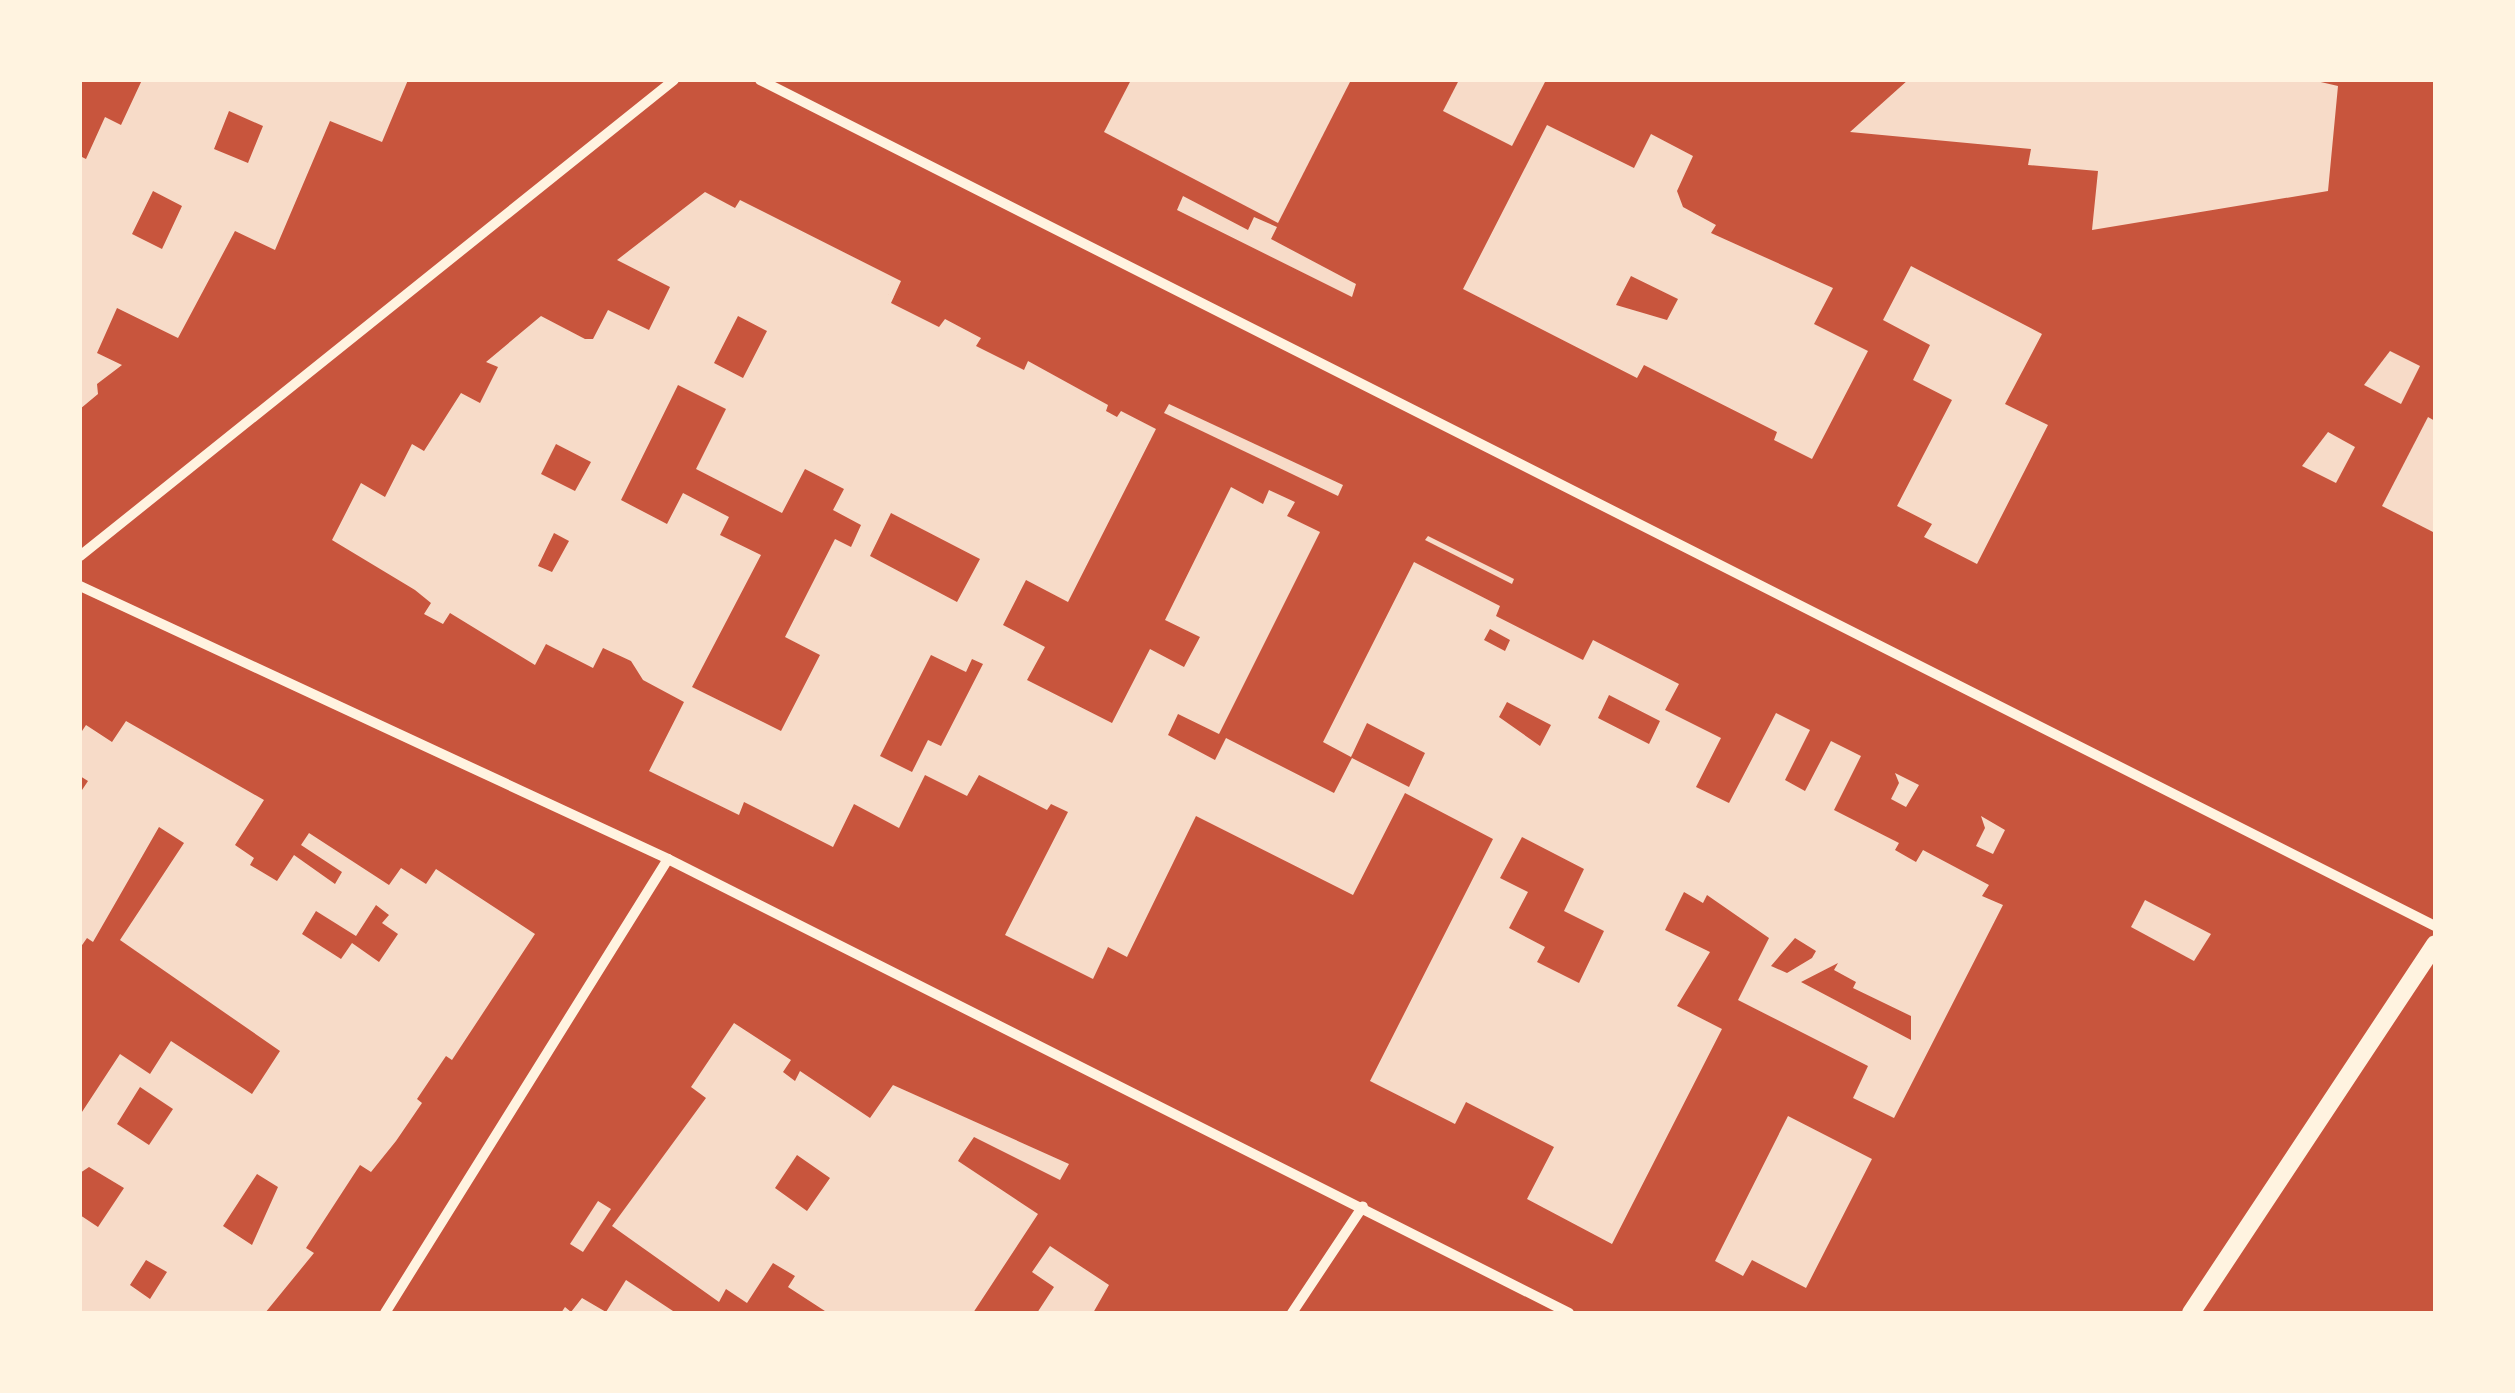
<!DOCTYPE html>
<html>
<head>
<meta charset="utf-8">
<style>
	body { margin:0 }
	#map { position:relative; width:2515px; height:1393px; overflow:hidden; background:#c8553d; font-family:"DejaVu Sans",sans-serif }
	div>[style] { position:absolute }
	.building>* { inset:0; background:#f7dbc8 }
	.minor>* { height:10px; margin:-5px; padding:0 5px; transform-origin:5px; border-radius:5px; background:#fff3e0 }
	.tertiary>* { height:18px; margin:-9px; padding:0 9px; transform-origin:9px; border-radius:9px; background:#fff3e0 }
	span { translate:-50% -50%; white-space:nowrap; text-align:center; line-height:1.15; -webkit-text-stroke:9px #fff3e0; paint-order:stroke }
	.frame { position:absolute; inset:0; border:82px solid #fff3e0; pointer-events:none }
</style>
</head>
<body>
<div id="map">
	<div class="building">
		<i style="clip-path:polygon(evenodd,142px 80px,408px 80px,382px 142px,330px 121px,275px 250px,235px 231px,178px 338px,117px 308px,97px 353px,122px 365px,97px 384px,98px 394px,80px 409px,80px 156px,86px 159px,105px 117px,121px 125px,142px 80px,229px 111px,263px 126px,248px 163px,214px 149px,229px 111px,142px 80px,153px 191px,182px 206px,162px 249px,132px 234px,153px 191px)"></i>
		<i style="clip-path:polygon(1131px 80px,1351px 80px,1278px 223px,1104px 132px)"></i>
		<i style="clip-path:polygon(1459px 80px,1546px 80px,1512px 146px,1443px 111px)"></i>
		<i style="clip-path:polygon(1908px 80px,2312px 80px,2338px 86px,2328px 191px,2092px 230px,2098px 171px,2028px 165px,2031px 149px,1850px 132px)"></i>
		<i style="clip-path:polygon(evenodd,1547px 125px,1634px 168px,1651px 134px,1693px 156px,1677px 191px,1683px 207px,1716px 225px,1711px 233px,1833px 288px,1814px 324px,1868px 351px,1812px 459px,1774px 440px,1777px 432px,1644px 365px,1637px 378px,1463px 289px,1547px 125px,1631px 276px,1678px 299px,1667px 320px,1616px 305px,1631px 276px)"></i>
		<i style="clip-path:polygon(evenodd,705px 192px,735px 208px,740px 200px,901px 281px,891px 303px,939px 327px,945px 319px,981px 338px,976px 346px,1024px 370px,1028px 361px,1108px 405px,1106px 411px,1117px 417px,1121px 411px,1156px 429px,1068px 602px,1026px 580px,1003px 625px,1045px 647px,1027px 680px,1112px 723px,1150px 649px,1184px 667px,1200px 637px,1165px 620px,1231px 487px,1263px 504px,1269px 490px,1295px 502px,1287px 516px,1320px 532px,1219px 734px,1178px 714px,1168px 735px,1215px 760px,1226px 738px,1334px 793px,1352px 758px,1409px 787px,1425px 753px,1367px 723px,1351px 757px,1323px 742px,1414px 562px,1500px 606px,1496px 616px,1583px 660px,1593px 640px,1679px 684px,1665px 710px,1721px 738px,1696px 787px,1729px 803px,1776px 713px,1810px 730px,1785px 780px,1805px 791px,1831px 741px,1861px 756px,1834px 810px,1899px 843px,1895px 850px,1916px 862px,1923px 850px,1989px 885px,1982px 896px,2003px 905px,1894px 1118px,1853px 1098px,1868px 1066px,1738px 1000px,1769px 938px,1707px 895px,1703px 903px,1684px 892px,1665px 930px,1710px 952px,1677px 1006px,1722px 1029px,1612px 1244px,1527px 1199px,1554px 1147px,1466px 1102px,1455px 1124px,1370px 1081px,1493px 839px,1405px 793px,1353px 895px,1196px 816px,1127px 957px,1108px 947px,1093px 979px,1005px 935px,1068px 812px,1051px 804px,1047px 810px,979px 775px,967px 796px,925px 775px,899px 828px,854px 804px,833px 847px,744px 802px,739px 815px,649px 771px,684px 702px,643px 680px,631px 661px,603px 648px,593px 668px,546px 644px,535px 665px,450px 613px,443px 624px,424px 614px,431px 603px,415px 590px,332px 540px,361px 483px,385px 497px,412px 444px,424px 451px,461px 393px,480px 403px,498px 367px,486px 362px,541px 316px,585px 339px,593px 339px,608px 310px,649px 330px,670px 287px,617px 260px,705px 192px,738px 316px,767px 331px,743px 378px,714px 363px,738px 316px,705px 192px,678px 385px,726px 409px,696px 469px,782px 513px,805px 469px,844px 489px,833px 510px,861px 525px,851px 547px,835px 539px,785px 637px,820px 655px,781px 731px,692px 687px,761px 555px,720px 535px,729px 517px,683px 493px,667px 524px,621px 500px,678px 385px,705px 192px,556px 444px,591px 462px,575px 491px,541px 474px,556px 444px,705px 192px,891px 513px,980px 559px,957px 602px,870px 556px,891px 513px,705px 192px,554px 533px,569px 541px,552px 572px,538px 566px,554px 533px,705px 192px,1490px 629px,1510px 640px,1505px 651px,1484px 640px,1490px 629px,705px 192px,931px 655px,966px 672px,972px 659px,983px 664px,941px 746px,928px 740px,912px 772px,880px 756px,931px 655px,705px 192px,1609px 695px,1660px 721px,1649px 744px,1598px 718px,1609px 695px,705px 192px,1507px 702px,1551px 725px,1540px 746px,1499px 717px,1507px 702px,705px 192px,1522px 837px,1584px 869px,1564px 911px,1604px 931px,1579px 983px,1537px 962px,1545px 947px,1509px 928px,1528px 892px,1500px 878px,1522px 837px,705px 192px,1795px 938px,1816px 951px,1812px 958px,1787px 973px,1771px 966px,1795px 938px,705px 192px,1838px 963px,1834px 970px,1856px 982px,1853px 988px,1911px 1016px,1911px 1040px,1801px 982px,1838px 963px)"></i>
		<i style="clip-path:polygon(1183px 196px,1248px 230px,1254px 217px,1277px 227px,1271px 239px,1356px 284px,1352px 297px,1177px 210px)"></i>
		<i style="clip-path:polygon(1911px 266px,2042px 334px,2005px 404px,2048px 425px,1977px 564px,1924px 537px,1932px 524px,1897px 506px,1952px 400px,1913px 380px,1930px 345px,1883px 320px)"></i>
		<i style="clip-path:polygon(2390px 351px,2420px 366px,2401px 404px,2364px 385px)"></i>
		<i style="clip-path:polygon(1169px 404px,1343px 485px,1338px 496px,1164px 413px)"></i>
		<i style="clip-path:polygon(2428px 417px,2435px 421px,2435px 533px,2382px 506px)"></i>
		<i style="clip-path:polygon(2328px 432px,2355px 447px,2336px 483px,2302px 466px)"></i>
		<i style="clip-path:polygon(1428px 536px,1514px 579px,1512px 584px,1425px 540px)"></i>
		<i style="clip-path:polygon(evenodd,126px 721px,264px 800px,235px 845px,254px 858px,250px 865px,277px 881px,294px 855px,335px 884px,342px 872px,301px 845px,309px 833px,389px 885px,401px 868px,426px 884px,436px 869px,535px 934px,452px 1060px,446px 1056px,417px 1099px,422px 1103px,396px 1141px,371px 1172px,360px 1165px,306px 1248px,314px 1253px,265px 1313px,80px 1313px,80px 1215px,98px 1227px,124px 1188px,89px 1167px,80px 1173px,80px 1115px,120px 1054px,150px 1074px,171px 1041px,252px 1094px,280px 1051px,120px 940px,184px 843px,159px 827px,93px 942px,87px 938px,80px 948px,80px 793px,88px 781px,80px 776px,80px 734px,86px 725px,112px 742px,126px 721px,376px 905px,389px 915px,382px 923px,398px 934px,379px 962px,352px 943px,341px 959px,302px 934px,316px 911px,356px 936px,376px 905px,126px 721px,140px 1087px,173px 1109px,149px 1145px,117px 1124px,140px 1087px,126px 721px,257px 1174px,278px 1187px,252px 1245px,223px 1226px,257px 1174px,126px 721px,146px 1260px,167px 1272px,150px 1299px,130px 1285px,146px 1260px)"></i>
		<i style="clip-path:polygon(1895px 773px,1919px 785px,1906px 807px,1891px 799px,1899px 783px)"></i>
		<i style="clip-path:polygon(1981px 816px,2005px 830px,1993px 854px,1976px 846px,1985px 828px)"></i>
		<i style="clip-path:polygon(2145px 900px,2211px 934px,2194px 961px,2131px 927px)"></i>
		<i style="clip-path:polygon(evenodd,734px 1023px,791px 1060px,783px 1072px,795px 1081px,800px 1071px,870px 1118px,893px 1085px,1069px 1164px,1060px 1180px,974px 1137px,961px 1156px,958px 1161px,1038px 1214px,973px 1313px,828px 1313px,788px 1287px,795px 1276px,773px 1263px,747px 1303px,726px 1289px,719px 1302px,612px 1226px,706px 1098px,691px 1087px,734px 1023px,797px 1155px,830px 1178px,807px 1211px,775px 1188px,797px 1155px)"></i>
		<i style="clip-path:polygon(1788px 1116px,1872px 1159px,1806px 1288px,1752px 1260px,1743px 1276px,1715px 1261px)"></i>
		<i style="clip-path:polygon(598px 1201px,611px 1209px,583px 1252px,570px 1244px)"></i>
		<i style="clip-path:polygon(1050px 1246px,1109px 1285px,1093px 1313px,1037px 1313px,1054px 1287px,1032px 1272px)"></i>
		<i style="clip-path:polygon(626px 1280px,676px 1313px,561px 1313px,565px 1307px,571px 1312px,582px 1298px,606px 1312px)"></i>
	</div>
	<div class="minor">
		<i style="left:760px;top:80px;width:1877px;rotate:26.8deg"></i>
		<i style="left:80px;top:556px;width:761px;rotate:-38.71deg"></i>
		<i style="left:80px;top:586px;width:648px;rotate:24.9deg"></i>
		<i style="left:668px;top:859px;width:1009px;rotate:26.74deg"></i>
		<i style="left:385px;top:1313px;width:535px;rotate:-58.06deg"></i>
		<i style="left:1292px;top:1313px;width:128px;rotate:-56.4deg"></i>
	</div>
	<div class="tertiary">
		<i style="left:2191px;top:1313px;width:442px;rotate:-56.5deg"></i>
	</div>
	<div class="frame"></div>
</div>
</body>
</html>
